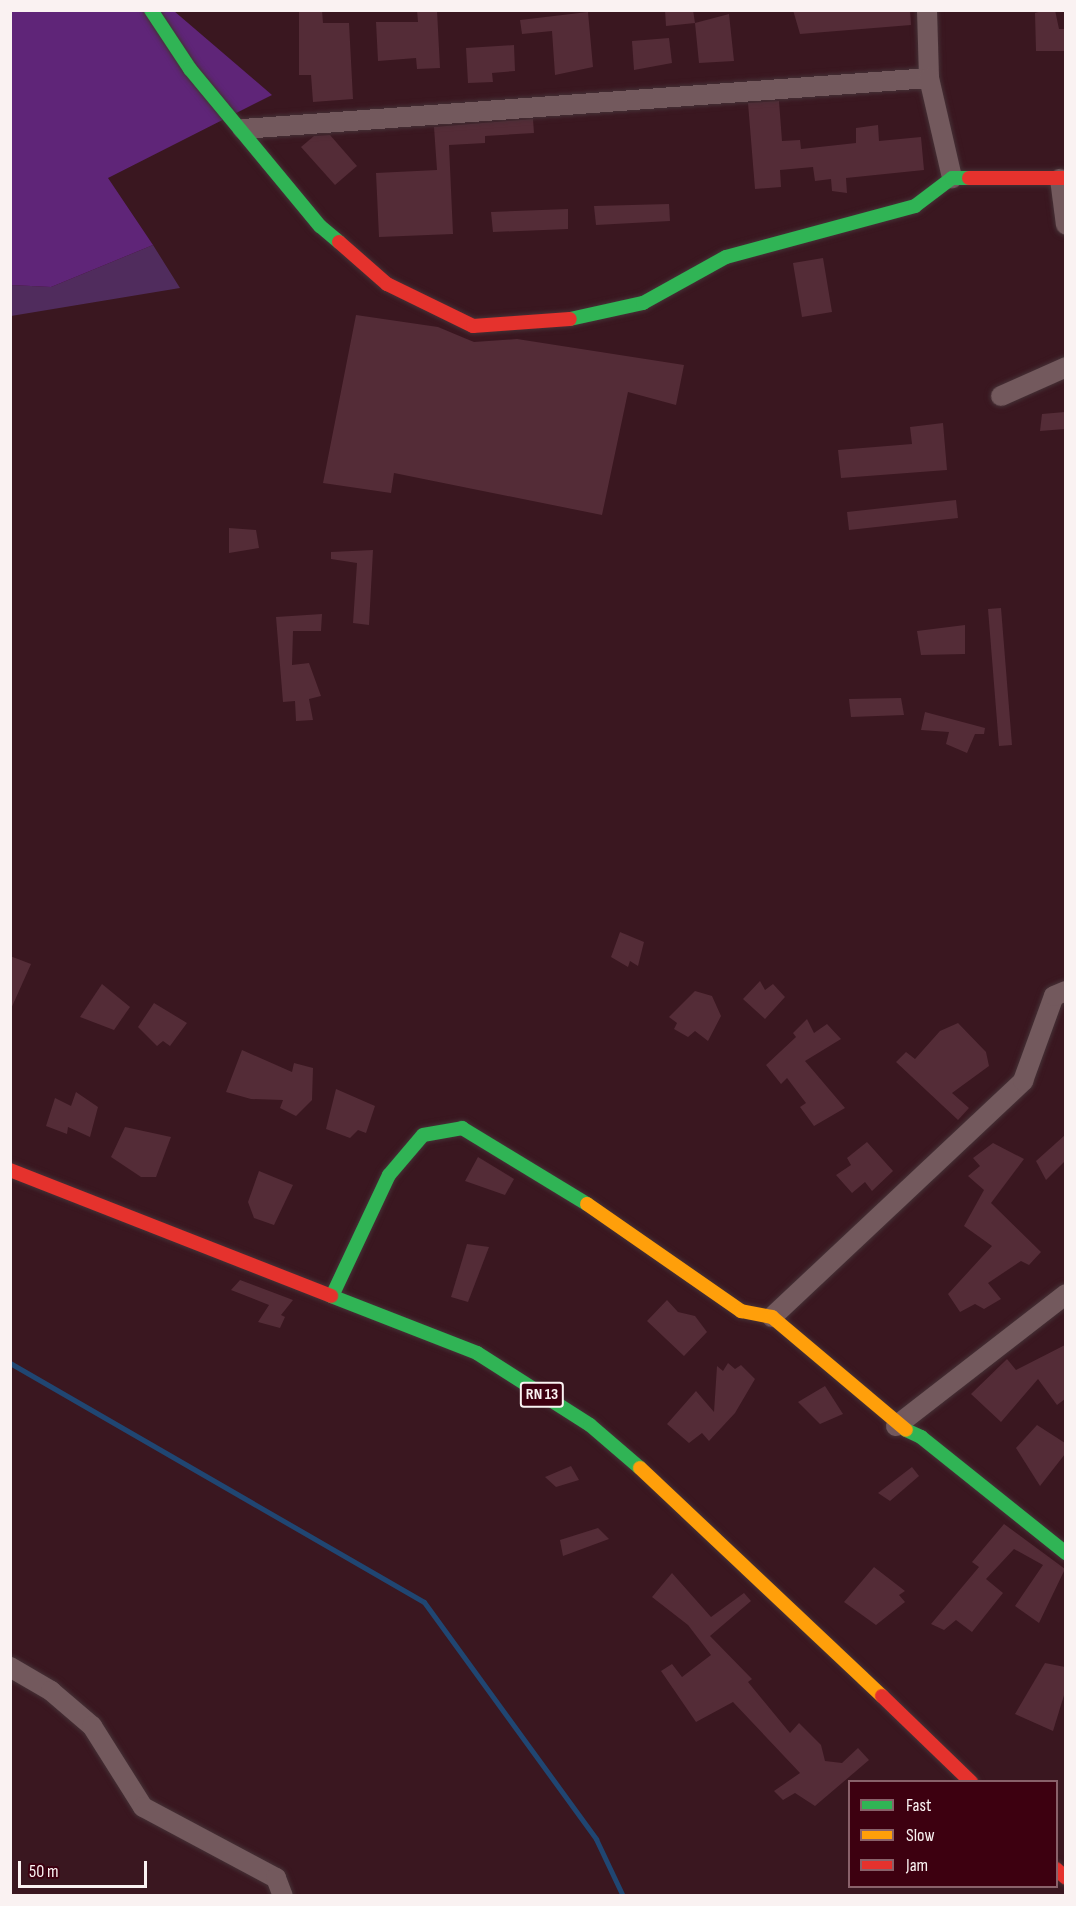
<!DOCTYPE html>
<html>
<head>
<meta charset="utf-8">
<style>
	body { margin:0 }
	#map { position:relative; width:1076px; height:1906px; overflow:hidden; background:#3a1720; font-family:"Sofia Sans Condensed",sans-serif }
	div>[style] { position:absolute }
	.green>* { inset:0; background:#502c5d }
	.forest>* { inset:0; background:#5f2578 }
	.stream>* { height:5px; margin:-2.5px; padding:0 2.5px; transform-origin:2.5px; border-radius:2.5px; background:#204672 }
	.building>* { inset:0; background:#542c37 }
	.roads { filter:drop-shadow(0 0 2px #453136) drop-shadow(0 0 2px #453136) }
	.street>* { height:20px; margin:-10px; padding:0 10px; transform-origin:10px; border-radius:10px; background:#73595d }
	.fast>* { height:14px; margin:-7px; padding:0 7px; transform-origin:7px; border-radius:7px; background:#30b455 }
	.slow>* { height:14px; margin:-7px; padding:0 7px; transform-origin:7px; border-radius:7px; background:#ff9f0a }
	.jam>* { height:14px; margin:-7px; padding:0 7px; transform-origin:7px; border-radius:7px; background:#e5322d }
	span { translate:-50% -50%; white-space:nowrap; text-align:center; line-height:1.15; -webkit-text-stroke:5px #3d0010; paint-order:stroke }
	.shield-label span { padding:2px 4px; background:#3d0010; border:2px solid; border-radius:4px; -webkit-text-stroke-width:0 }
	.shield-label { font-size:16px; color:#faf2f2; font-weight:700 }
	.frame { position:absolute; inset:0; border:12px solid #faf2f2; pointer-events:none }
	.legend { position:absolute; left:848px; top:1780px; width:210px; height:108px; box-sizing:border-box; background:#3d0010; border:2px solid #89616a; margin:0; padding:8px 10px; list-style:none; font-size:18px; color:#faf2f2 }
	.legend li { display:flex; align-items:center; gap:12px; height:30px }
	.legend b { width:30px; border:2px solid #89616a }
	.scale { position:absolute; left:18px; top:1861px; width:129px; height:27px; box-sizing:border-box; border:3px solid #faf2f2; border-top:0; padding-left:8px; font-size:18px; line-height:21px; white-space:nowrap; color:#faf2f2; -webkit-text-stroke:4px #3d0010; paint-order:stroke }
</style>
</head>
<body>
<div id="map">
	<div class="green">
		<i style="clip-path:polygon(153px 245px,180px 288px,11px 316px,11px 285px,51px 287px)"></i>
	</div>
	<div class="forest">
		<i style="clip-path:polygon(11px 11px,174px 11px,272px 95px,108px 178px,153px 245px,51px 287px,11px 285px)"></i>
	</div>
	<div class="stream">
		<i style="left:10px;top:1363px;width:478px;rotate:30deg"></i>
		<i style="left:424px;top:1602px;width:293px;rotate:54deg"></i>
		<i style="left:596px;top:1839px;width:63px;rotate:64.7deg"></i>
	</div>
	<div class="building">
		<i style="clip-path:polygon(299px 10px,322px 10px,323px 23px,349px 23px,353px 99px,313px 102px,311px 75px,299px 75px)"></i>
		<i style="clip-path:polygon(417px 10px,437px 10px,440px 68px,417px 69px,416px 58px,378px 61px,376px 22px,418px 22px)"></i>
		<i style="clip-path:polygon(665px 10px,693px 10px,695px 23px,666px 26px)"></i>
		<i style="clip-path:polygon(793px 10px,910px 10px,911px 25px,800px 34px)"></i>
		<i style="clip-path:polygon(1046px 10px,1055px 10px,1059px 29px,1065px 29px,1065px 51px,1036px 51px,1035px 13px)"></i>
		<i style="clip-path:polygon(588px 12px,593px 67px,555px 75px,552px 31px,522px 34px,520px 20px)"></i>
		<i style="clip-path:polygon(729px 14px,734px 61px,699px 63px,695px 23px)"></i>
		<i style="clip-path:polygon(669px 38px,672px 63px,634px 70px,632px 41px)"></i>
		<i style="clip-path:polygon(514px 45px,515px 71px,492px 73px,493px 82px,468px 83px,466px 48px)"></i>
		<i style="clip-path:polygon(779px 101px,782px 141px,800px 140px,801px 149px,856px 143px,856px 128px,878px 125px,879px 141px,921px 137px,924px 170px,846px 178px,847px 193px,832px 191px,831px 179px,815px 181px,813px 167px,780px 170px,781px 187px,755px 189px,748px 103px)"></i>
		<i style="clip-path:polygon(533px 119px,534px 133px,485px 136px,485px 143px,449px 145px,453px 234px,379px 237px,376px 173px,437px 170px,434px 127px)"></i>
		<i style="clip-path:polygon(330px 135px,357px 166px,335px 185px,301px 147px,314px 136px)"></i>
		<i style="clip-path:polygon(669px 204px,670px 221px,596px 225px,594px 206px)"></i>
		<i style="clip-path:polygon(568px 209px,568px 229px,493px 232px,491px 212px)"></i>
		<i style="clip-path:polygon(823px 258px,832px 312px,802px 317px,793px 263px)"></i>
		<i style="clip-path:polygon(356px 315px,438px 327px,474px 342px,517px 339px,684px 365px,676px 405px,628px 392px,602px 515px,394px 473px,391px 493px,323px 483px)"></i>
		<i style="clip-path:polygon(1065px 412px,1065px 429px,1040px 431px,1042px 414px)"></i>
		<i style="clip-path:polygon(943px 423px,947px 470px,841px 478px,838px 450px,912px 444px,910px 427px)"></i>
		<i style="clip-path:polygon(956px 500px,958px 518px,849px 530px,847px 512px)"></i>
		<i style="clip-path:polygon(229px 528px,256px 530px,259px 548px,229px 553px)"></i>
		<i style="clip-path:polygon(373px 550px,369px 625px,353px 623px,357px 563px,331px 559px,331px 552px)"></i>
		<i style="clip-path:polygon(1001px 608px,1012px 745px,999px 746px,988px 609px)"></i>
		<i style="clip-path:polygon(322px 614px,321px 631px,293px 631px,292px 665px,309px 663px,321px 696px,309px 699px,313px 720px,296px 721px,295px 701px,283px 702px,276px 617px)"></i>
		<i style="clip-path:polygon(965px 625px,965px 654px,921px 655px,917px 631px)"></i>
		<i style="clip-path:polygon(901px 698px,904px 715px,851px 717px,849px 699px)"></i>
		<i style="clip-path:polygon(925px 712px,985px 728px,984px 734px,975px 734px,967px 753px,946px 744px,949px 732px,921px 730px)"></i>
		<i style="clip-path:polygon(620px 932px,644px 942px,638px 966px,630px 961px,628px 967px,611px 957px)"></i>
		<i style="clip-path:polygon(10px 956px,31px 964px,10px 1011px)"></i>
		<i style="clip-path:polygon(760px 981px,765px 990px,773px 984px,785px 997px,765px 1019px,743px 999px)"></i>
		<i style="clip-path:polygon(102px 984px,130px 1007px,114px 1030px,80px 1017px)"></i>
		<i style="clip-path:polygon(695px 991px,712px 996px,721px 1016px,708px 1041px,695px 1031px,688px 1037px,674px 1029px,677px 1023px,669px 1017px)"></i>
		<i style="clip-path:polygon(154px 1003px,187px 1023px,170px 1046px,163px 1041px,157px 1046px,138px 1027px)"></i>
		<i style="clip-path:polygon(807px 1019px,814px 1033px,827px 1024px,841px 1039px,805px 1061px,845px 1108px,814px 1126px,800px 1107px,806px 1103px,787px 1078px,781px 1084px,766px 1065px,796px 1037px,793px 1033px)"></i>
		<i style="clip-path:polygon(958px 1023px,986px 1052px,989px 1066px,952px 1093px,969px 1108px,958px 1120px,896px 1062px,906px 1052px,915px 1059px,940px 1031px)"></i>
		<i style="clip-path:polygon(242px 1050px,292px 1072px,294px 1063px,313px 1068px,312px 1100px,296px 1116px,280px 1108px,283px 1100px,251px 1099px,226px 1092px)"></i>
		<i style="clip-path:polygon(336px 1089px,375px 1106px,366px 1133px,358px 1130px,350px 1138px,326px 1129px)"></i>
		<i style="clip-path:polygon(76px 1092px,98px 1107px,90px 1137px,68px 1127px,67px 1134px,46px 1126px,55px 1098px,71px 1106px)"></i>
		<i style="clip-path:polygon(125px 1127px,171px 1137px,156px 1177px,141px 1177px,111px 1157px)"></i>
		<i style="clip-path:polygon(1065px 1135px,1065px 1161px,1046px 1180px,1036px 1161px)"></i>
		<i style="clip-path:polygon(867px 1142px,893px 1171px,872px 1191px,865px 1182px,852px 1193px,836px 1175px,851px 1165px,847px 1158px)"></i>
		<i style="clip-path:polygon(993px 1143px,1024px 1159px,991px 1203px,1041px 1252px,1029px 1265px,1021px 1261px,988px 1283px,1001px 1299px,984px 1309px,975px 1304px,960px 1312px,948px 1294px,992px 1246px,964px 1226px,984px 1190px,968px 1176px,980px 1166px,973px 1158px)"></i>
		<i style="clip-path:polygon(478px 1157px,514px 1179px,505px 1195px,465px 1181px)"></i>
		<i style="clip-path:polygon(259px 1171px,293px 1185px,274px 1225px,254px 1218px,248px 1202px)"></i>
		<i style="clip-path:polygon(467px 1244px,489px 1247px,468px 1302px,451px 1297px)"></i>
		<i style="clip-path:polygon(240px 1280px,293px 1300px,281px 1315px,285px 1317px,280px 1328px,258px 1322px,269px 1305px,231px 1290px)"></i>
		<i style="clip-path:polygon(667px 1300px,678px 1312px,695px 1316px,707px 1332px,684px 1356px,647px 1321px)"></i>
		<i style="clip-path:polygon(1065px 1345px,1065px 1399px,1057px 1405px,1038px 1379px,1001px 1422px,971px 1394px,1007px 1359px,1016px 1370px)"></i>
		<i style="clip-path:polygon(728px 1363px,735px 1369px,741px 1365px,755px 1379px,735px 1413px,709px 1441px,702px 1433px,689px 1443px,667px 1424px,696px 1391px,714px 1412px,717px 1366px,723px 1371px)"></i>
		<i style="clip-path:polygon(825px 1386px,843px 1414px,820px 1424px,798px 1402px)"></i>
		<i style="clip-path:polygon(1037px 1425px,1065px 1443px,1065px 1454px,1040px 1486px,1016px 1448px)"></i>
		<i style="clip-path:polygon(571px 1466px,579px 1480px,556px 1487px,545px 1477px)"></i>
		<i style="clip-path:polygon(912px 1467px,919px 1476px,890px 1501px,878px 1493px)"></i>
		<i style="clip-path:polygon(1004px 1524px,1065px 1569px,1039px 1623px,1015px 1606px,1043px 1565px,1014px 1549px,986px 1579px,1003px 1593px,972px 1632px,956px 1620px,944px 1630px,931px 1624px,979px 1567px,972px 1562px)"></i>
		<i style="clip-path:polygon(598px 1528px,609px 1539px,563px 1556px,560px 1540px)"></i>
		<i style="clip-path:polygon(874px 1567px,905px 1591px,899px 1595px,905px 1602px,876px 1625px,844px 1602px)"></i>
		<i style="clip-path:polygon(672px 1573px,711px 1617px,744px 1593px,751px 1601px,710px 1636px,752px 1679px,748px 1682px,790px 1733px,799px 1723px,821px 1745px,825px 1761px,842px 1763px,858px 1748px,869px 1760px,815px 1806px,795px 1793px,783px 1800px,774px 1791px,800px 1773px,733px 1702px,696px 1722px,661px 1671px,672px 1664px,682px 1677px,711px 1655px,688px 1625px,652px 1597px)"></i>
		<i style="clip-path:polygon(1045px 1663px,1065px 1667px,1065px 1692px,1053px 1731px,1015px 1714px)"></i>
	</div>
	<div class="roads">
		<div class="street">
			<i style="left:927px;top:10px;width:68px;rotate:88.3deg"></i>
			<i style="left:243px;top:129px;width:688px;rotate:-4.25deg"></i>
			<i style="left:929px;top:78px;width:103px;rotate:77deg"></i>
			<i style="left:1060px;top:179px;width:46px;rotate:82.6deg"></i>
			<i style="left:1001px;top:396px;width:71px;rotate:-24deg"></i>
			<i style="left:772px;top:1317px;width:345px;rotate:-43.2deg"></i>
			<i style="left:1023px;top:1081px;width:90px;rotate:-70deg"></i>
			<i style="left:1054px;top:996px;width:13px;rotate:-23deg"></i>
			<i style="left:896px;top:1426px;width:215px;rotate:-37.8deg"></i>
			<i style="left:10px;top:1667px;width:48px;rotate:30.3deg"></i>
			<i style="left:51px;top:1691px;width:54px;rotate:40.5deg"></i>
			<i style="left:92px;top:1726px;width:96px;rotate:57.8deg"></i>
			<i style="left:143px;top:1807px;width:151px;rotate:28.1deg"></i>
			<i style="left:276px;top:1878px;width:19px;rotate:69deg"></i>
		</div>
		<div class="fast">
			<i style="left:151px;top:10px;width:71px;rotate:56.5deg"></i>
			<i style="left:190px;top:69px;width:204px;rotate:50.4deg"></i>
			<i style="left:320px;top:226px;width:25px;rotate:40deg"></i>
			<i style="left:570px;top:319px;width:75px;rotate:-12.4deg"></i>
			<i style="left:643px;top:303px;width:95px;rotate:-29deg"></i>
			<i style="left:726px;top:257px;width:196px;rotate:-15.1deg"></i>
			<i style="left:915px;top:206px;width:46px;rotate:-37.1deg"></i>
			<i style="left:952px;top:178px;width:17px"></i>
			<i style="left:331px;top:1296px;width:157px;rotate:21.3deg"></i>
			<i style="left:477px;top:1353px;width:134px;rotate:32.5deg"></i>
			<i style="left:590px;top:1425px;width:66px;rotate:40.7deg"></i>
			<i style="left:332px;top:1296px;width:134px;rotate:-64.8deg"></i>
			<i style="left:389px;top:1175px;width:52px;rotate:-49.6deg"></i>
			<i style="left:423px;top:1135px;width:40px;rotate:-10deg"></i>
			<i style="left:462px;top:1128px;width:146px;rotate:31.3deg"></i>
			<i style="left:906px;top:1430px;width:17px;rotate:25deg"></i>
			<i style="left:921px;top:1437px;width:186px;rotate:38.7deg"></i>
		</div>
		<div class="slow">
			<i style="left:587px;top:1204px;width:188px;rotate:34.8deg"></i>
			<i style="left:741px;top:1311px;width:32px;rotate:11deg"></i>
			<i style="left:772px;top:1317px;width:175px;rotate:40.1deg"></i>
			<i style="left:640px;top:1468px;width:332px;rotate:43.3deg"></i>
		</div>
		<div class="jam">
			<i style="left:969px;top:178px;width:97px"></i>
			<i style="left:339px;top:242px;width:64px;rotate:41.2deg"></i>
			<i style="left:387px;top:284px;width:96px;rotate:26deg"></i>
			<i style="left:473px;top:326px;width:97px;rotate:-4.1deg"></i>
			<i style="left:10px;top:1170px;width:345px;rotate:21.4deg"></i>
			<i style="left:882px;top:1696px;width:124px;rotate:44deg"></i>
			<i style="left:1056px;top:1869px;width:13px;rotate:42deg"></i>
		</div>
	</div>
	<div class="shield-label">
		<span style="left:542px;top:1395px">RN 13</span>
	</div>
	<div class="frame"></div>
	<ul class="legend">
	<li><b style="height:8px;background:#30b455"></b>Fast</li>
	<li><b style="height:8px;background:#ff9f0a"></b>Slow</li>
	<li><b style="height:8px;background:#e5322d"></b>Jam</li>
	</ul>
	<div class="scale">50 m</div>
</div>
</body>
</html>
